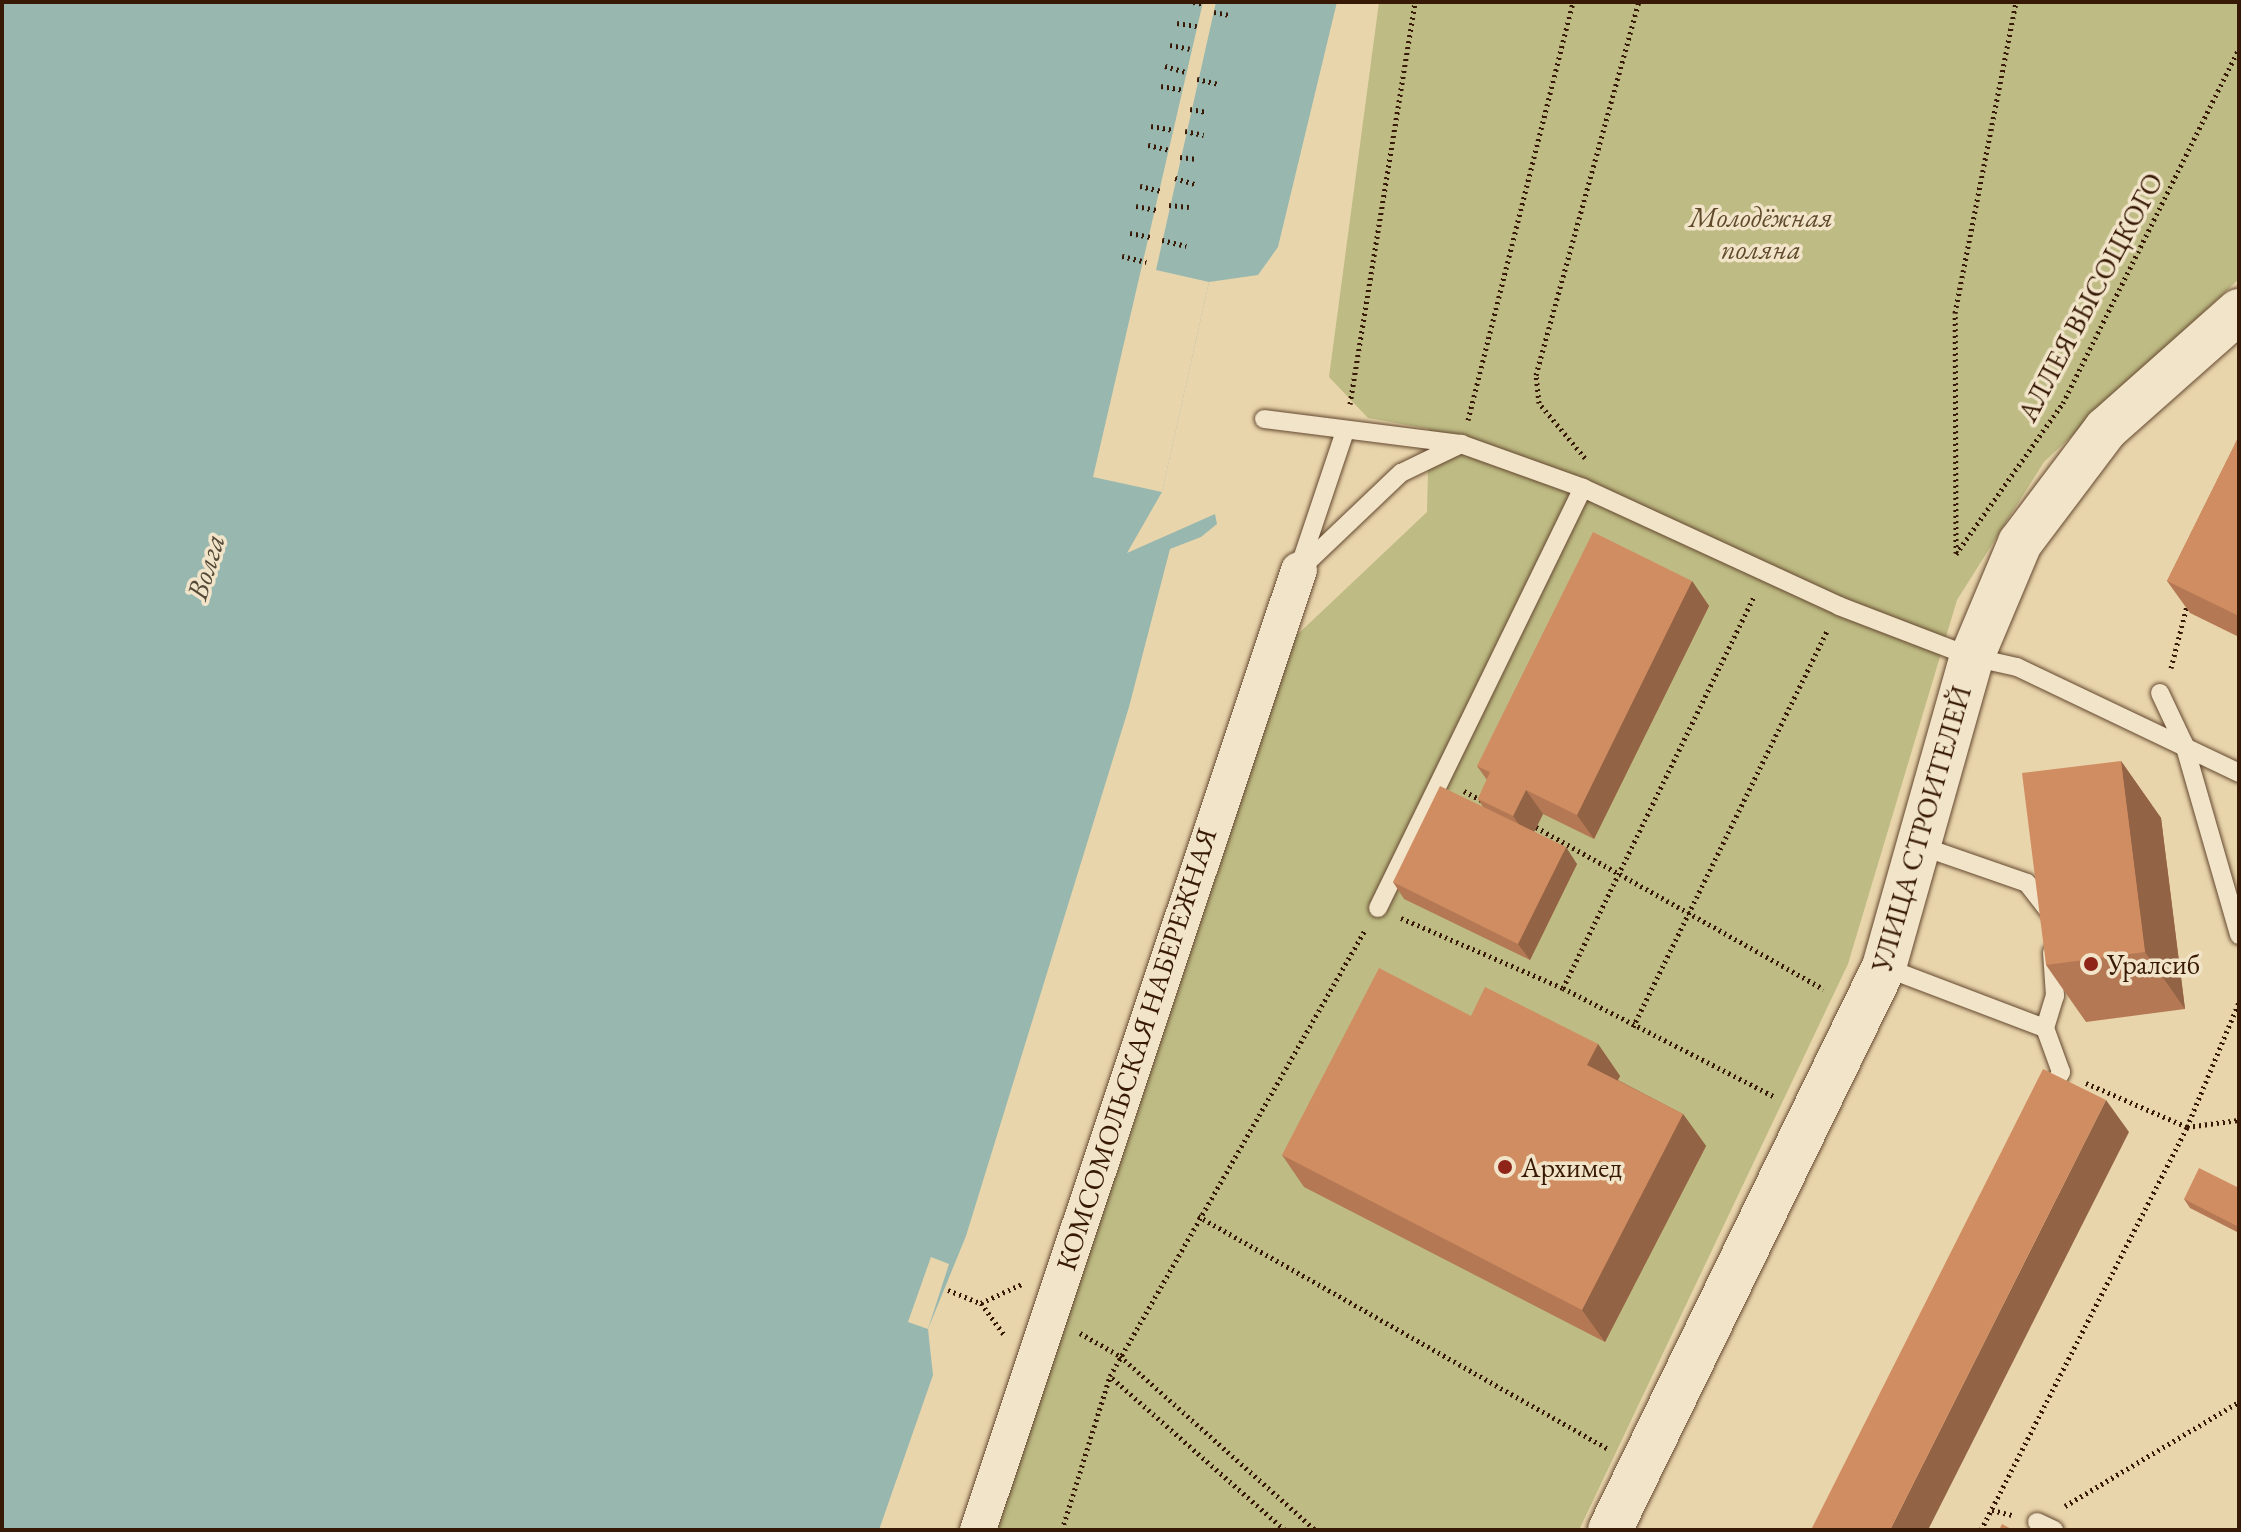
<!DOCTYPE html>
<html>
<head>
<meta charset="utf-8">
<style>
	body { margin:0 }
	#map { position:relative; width:2241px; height:1532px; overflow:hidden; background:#e9d5ac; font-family:"EB Garamond",serif }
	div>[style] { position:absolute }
	.green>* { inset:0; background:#bebb84 }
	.water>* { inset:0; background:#98b8af }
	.pier>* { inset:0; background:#e9d5ac }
	.path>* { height:5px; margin-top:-2.5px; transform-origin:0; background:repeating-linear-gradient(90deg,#381905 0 2px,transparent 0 6px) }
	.roads { filter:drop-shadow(0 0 2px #64482f) drop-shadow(0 0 2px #64482f) }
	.lane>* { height:18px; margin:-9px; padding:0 9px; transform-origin:9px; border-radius:9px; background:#f1e4c9 }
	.street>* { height:36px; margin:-18px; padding:0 18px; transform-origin:18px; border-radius:18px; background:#f1e4c9 }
	.secondary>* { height:44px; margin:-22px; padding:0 22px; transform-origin:22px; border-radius:22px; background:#f1e4c9 }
	.wall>* { inset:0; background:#b47954 }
	.shaded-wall>* { inset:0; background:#926345 }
	.building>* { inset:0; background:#d18d62 }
	.dots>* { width:22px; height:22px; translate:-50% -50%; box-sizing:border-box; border:4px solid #f1e4c9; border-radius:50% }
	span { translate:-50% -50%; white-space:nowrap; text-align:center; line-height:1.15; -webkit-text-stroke:7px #f1e4c9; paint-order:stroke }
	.park-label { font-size:28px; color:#604a2b; font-style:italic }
	.street-label { font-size:28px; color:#381905 }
	.poi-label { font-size:28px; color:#381905 }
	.left { translate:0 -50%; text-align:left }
	.water-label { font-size:30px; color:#554938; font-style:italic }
	.frame { position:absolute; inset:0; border:4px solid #381905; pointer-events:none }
</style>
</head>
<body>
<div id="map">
	<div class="green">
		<i style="clip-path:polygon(1379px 2px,2239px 2px,2239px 279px,2044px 462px,1957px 600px,1848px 964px,1579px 1530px,990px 1530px,1280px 651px,1427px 512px,1429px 429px,1368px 418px,1329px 377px)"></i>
	</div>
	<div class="water">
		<i style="clip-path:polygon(2px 2px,1337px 2px,1278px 247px,1258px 275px,1209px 282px,1162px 492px,1127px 553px,1215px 514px,1217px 524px,1201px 537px,1170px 549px,1129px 707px,966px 1236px,928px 1329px,933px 1375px,879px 1530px,2px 1530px)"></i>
	</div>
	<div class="pier">
		<i style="clip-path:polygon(1203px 2px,1216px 2px,1156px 270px,1209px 282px,1162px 492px,1093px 477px)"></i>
		<i style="clip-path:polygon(931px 1257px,949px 1264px,928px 1329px,908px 1322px)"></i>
	</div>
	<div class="path">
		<i style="left:1193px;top:2px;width:10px;rotate:11deg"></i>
		<i style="left:1214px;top:12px;width:15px;rotate:11deg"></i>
		<i style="left:1177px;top:23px;width:20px;rotate:9deg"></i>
		<i style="left:1170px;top:45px;width:20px;rotate:11deg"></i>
		<i style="left:1165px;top:66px;width:22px;rotate:16deg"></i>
		<i style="left:1197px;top:79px;width:23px;rotate:13deg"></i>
		<i style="left:1161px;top:86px;width:22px;rotate:10deg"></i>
		<i style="left:1190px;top:109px;width:17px;rotate:10deg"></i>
		<i style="left:1151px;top:126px;width:23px;rotate:10deg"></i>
		<i style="left:1185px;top:131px;width:19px;rotate:12deg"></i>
		<i style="left:1148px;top:145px;width:23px;rotate:13deg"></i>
		<i style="left:1180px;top:157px;width:17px;rotate:7deg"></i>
		<i style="left:1175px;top:178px;width:21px;rotate:17deg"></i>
		<i style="left:1140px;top:186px;width:22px;rotate:13deg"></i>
		<i style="left:1169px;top:205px;width:20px;rotate:6deg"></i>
		<i style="left:1136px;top:206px;width:21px;rotate:11deg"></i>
		<i style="left:1130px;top:233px;width:21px;rotate:11deg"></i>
		<i style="left:1162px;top:240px;width:25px;rotate:14deg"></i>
		<i style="left:1122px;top:256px;width:25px;rotate:14deg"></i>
		<i style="left:1350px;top:404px;width:407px;rotate:-80.8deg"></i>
		<i style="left:1468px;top:420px;width:431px;rotate:-75.9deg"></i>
		<i style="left:1585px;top:458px;width:72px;rotate:-129.9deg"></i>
		<i style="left:1539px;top:403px;width:28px;rotate:-96deg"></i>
		<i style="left:1536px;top:375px;width:387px;rotate:-74.6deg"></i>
		<i style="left:1956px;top:553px;width:240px;rotate:-90.2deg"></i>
		<i style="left:1955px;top:313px;width:317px;rotate:-78.9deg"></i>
		<i style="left:1956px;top:554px;width:185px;rotate:-54.7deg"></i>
		<i style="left:2063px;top:403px;width:396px;rotate:-63.6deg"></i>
		<i style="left:2171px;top:668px;width:68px;rotate:-75.6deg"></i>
		<i style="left:1464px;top:791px;width:21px;rotate:28deg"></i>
		<i style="left:1536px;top:827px;width:330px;rotate:29.4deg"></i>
		<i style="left:1401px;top:918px;width:176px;rotate:23.4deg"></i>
		<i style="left:1563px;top:988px;width:238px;rotate:27.2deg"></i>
		<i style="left:1563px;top:988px;width:436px;rotate:-64deg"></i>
		<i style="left:1633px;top:1027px;width:443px;rotate:-63.9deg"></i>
		<i style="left:2086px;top:1083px;width:110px;rotate:23.5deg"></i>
		<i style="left:2187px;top:1127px;width:52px;rotate:-7.7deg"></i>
		<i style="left:1198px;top:1216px;width:472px;rotate:29.6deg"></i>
		<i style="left:948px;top:1290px;width:35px;rotate:22deg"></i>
		<i style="left:981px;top:1303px;width:39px;rotate:54deg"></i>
		<i style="left:981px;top:1303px;width:47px;rotate:-24.9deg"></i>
		<i style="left:1080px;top:1333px;width:46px;rotate:29.9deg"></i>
		<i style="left:1120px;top:1356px;width:261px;rotate:41.7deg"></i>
		<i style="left:2065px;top:1506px;width:203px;rotate:-30.9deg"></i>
		<i style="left:1992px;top:1510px;width:21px;rotate:14deg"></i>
		<i style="left:1062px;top:1530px;width:161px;rotate:-72.7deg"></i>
		<i style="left:1285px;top:1530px;width:233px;rotate:-138.7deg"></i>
		<i style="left:1110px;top:1376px;width:514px;rotate:-60.24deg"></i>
		<i style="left:1981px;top:1530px;width:453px;rotate:-62.9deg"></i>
		<i style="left:2187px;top:1127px;width:135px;rotate:-67.4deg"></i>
	</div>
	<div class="roads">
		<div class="lane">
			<i style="left:1264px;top:419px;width:199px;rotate:7.2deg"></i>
			<i style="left:1461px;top:444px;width:130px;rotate:19.8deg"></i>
			<i style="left:1583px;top:488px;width:282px;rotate:24.7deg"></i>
			<i style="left:1839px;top:606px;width:142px;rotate:21deg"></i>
			<i style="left:1972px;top:657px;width:46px;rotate:12.5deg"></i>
			<i style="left:2017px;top:667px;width:246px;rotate:25.5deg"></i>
			<i style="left:1300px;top:565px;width:141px;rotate:-71.4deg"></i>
			<i style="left:1299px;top:570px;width:141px;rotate:-43.6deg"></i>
			<i style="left:1401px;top:473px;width:67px;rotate:-25.8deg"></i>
			<i style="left:2160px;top:693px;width:56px;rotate:64.8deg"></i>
			<i style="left:2184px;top:744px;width:199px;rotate:73.9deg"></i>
			<i style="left:1918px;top:845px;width:115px;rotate:19.2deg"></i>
			<i style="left:2027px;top:883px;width:36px;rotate:52deg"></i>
			<i style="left:1378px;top:908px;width:467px;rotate:-64deg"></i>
			<i style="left:1884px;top:967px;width:172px;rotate:20.8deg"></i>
			<i style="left:2045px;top:1028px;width:47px;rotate:70deg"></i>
			<i style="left:2061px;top:1072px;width:29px;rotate:117deg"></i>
			<i style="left:2045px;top:1028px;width:34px;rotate:-73deg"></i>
			<i style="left:2055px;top:996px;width:44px;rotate:-93.9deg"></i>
			<i style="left:2037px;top:1522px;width:19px;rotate:25deg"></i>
		</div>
		<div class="street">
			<i style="left:978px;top:1530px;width:1012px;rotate:-71.51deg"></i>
		</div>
		<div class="secondary">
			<i style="left:1610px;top:1530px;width:626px;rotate:-64.05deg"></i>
			<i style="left:1884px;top:967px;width:322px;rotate:-74.2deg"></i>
			<i style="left:1972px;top:657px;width:124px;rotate:-67.2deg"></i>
			<i style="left:2020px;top:543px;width:143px;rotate:-53deg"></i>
			<i style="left:2106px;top:429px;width:178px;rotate:-41.6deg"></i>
		</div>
	</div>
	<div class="wall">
		<i style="clip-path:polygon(2239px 436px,2239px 637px,2190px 613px,2167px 581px)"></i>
		<i style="clip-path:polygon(1692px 581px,1709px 606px,1594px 839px,1543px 814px,1534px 832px,1577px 864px,1530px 960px,1404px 899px,1393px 882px,1483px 807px,1478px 799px,1487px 780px,1477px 766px)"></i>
		<i style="clip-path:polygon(2121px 761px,2161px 818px,2185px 1009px,2086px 1022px,2046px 965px)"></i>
		<i style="clip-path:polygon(1471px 1016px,1598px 1044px,1620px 1076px,1618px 1080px,1683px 1114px,1706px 1146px,1605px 1342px,1304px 1187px,1282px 1155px)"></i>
		<i style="clip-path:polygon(2239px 1188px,2239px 1233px,2190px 1208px,2184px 1199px)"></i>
	</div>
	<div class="shaded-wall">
		<i style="clip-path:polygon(1692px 581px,1709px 606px,1594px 839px,1577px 815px)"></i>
		<i style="clip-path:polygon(2121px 761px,2161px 818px,2185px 1009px,2145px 952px)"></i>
		<i style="clip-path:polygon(1526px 790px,1543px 814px,1530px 840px,1513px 816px)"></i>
		<i style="clip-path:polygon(1566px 847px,1577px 864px,1530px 960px,1518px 944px)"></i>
		<i style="clip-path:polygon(1598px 1044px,1620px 1076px,1609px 1096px,1587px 1065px)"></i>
		<i style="clip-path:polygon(2106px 1100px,2129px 1132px,1928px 1530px,1890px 1530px)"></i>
		<i style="clip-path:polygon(1683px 1114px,1706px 1146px,1605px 1342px,1582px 1310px)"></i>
	</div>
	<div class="building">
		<i style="clip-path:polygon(2239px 436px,2239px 616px,2167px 581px)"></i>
		<i style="clip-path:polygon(1593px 532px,1692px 581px,1577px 815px,1526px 790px,1513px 816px,1478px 799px,1490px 772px,1477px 766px)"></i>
		<i style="clip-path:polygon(2121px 761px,2145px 952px,2046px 965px,2022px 773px)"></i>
		<i style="clip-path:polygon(1440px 786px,1566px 847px,1518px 944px,1393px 882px)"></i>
		<i style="clip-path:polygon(1379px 968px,1471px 1016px,1485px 987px,1598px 1044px,1587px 1065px,1683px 1114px,1582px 1310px,1282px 1155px)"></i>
		<i style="clip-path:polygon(2043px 1069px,2106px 1100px,1890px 1530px,1811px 1530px)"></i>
		<i style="clip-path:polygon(2199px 1168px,2239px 1188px,2239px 1227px,2184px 1199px)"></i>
		<i style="clip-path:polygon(2002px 1524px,2013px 1530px,1999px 1530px)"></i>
	</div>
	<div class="dots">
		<i style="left:2091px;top:964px;background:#8f2418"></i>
		<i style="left:1505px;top:1167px;background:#8f2418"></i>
	</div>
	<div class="park-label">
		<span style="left:1761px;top:233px">Молодёжная<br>поляна</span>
	</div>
	<div class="street-label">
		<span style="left:2090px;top:297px;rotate:-62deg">АЛЛЕЯ ВЫСОЦКОГО</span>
		<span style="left:1921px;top:829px;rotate:-74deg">УЛИЦА СТРОИТЕЛЕЙ</span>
		<span style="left:1136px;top:1049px;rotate:-72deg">КОМСОМОЛЬСКАЯ НАБЕРЕЖНАЯ</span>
	</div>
	<div class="poi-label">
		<span class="left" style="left:2107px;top:964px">Уралсиб</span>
		<span class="left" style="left:1521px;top:1167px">Архимед</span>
	</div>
	<div class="water-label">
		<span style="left:206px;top:567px;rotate:-73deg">Волга</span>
	</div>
	<div class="frame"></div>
</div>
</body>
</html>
